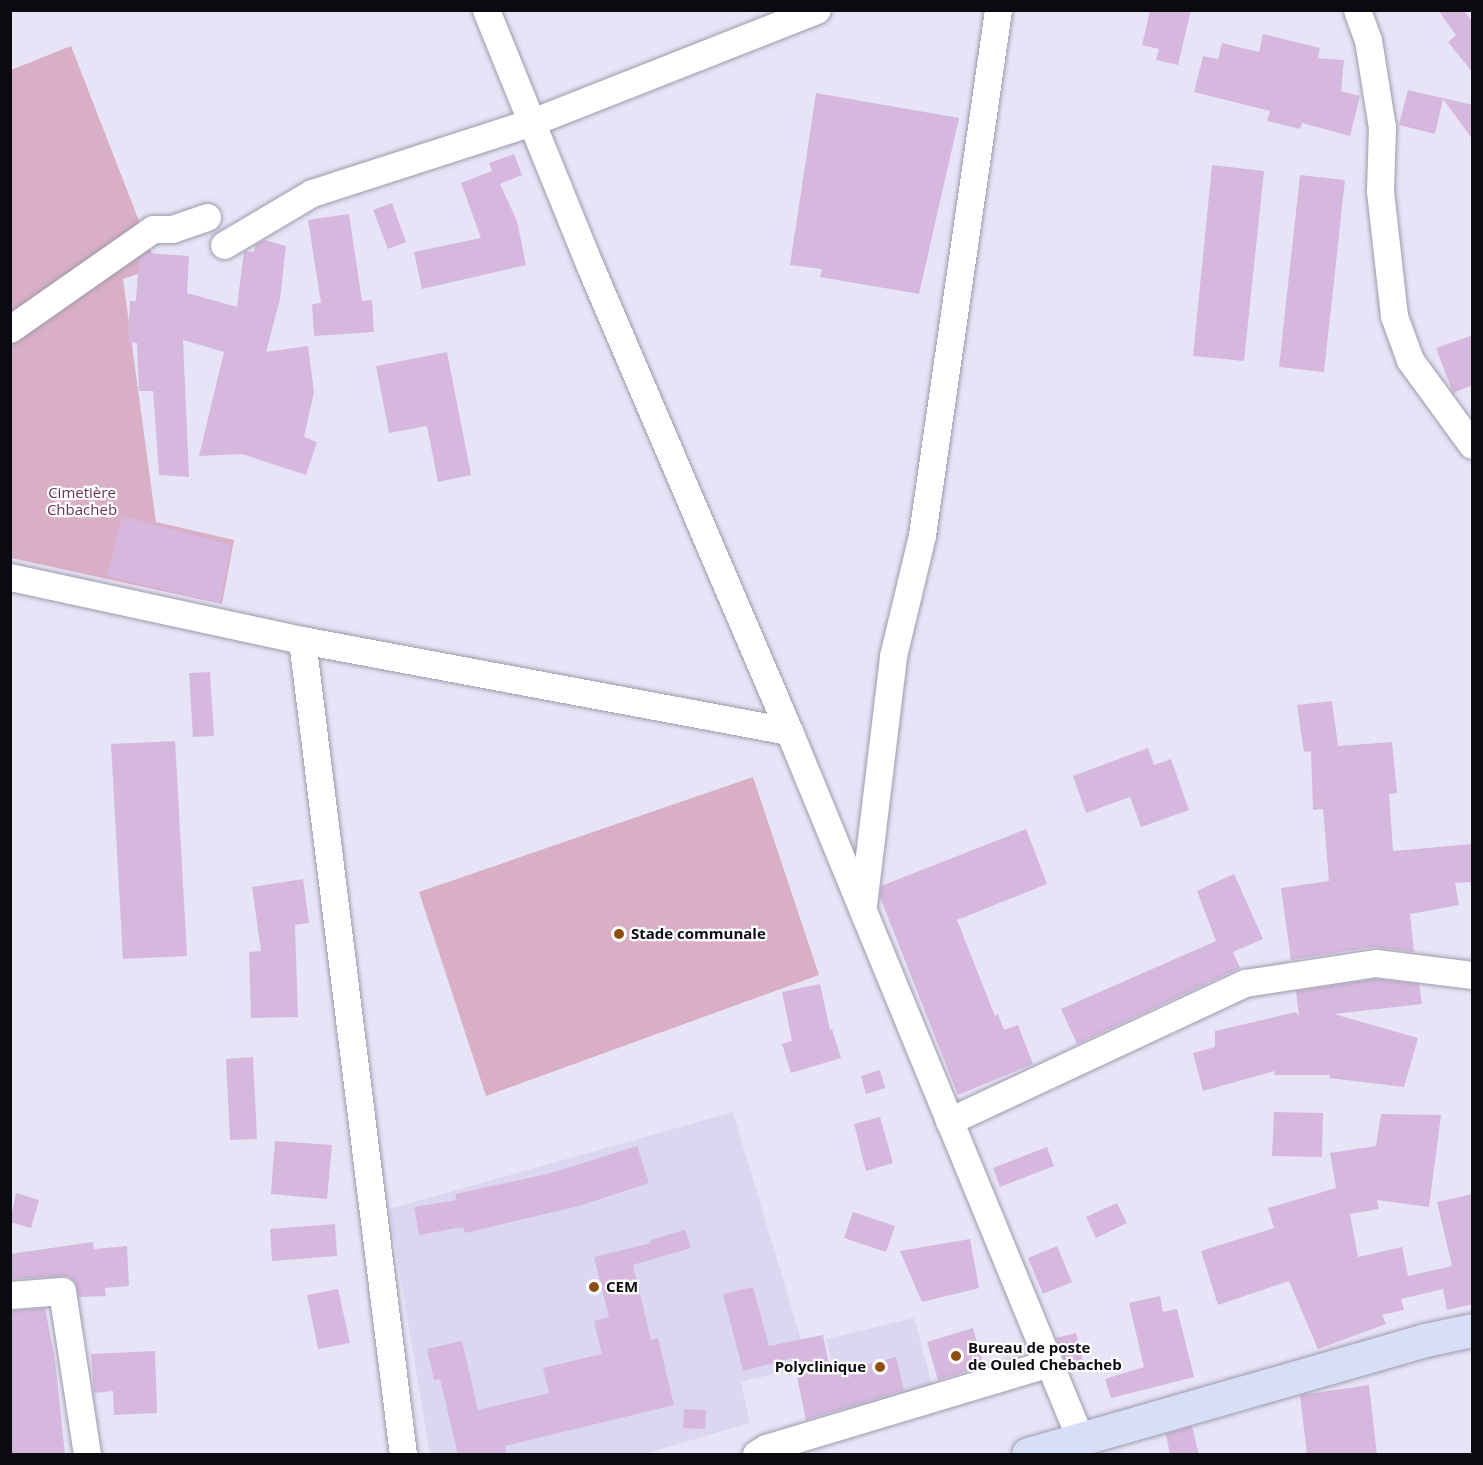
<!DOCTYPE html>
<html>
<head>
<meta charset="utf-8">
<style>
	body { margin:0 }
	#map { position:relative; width:1483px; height:1465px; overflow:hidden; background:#e8e4f7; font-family:"Open Sans",sans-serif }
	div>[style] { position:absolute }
	.built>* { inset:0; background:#dcd7f1 }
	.green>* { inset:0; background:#d9afc6 }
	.building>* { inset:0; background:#d6b8de }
	.roads { filter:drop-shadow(0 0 2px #9d9aac) drop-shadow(0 0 2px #9d9aac) }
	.minor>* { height:27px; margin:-13.5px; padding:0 13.5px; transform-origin:13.5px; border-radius:13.5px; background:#fff }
	.secondary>* { height:33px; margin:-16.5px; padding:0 16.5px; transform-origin:16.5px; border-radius:16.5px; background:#d7dff7 }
	.dots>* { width:16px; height:16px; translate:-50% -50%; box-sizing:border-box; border:3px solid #fff; border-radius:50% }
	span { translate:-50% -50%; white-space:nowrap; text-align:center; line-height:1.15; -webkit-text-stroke:4.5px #fff; paint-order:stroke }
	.park-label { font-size:15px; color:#693254 }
	.poi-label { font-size:15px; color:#0b0a10; font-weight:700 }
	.left { translate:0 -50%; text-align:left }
	.right { translate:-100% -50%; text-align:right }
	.frame { position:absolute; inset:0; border:12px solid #0b0a10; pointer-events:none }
</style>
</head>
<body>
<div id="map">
	<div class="built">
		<i style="clip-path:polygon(733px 1112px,809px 1366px,741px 1382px,750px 1423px,644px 1454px,430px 1454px,389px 1209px)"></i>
		<i style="clip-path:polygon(914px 1318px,935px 1395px,846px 1417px,826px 1339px)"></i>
	</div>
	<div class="green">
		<i style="clip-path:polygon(71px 46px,157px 267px,123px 279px,156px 522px,234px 540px,222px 604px,11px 558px,11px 70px)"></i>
		<i style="clip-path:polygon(753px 777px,819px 975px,486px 1096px,419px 892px)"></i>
	</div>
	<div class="building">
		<i style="clip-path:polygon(1150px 10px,1191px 10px,1178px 65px,1156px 60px,1159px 49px,1142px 45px)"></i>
		<i style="clip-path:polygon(1438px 10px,1463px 10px,1473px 22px,1473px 73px,1448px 42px,1456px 35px)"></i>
		<i style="clip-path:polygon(1263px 34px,1320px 48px,1318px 58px,1344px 60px,1341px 91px,1360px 96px,1350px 136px,1302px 123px,1300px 129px,1267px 121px,1270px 111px,1194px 92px,1203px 56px,1218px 59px,1222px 43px,1259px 52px)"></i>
		<i style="clip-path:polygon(1408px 90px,1473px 105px,1473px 140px,1443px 99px,1435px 134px,1399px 125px)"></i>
		<i style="clip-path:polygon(816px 93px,959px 118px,919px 294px,820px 277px,822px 269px,790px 265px)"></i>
		<i style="clip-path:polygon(514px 154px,522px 175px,500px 184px,517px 221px,526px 265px,422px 289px,414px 252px,481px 238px,461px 183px,492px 171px,489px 163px)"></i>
		<i style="clip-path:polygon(1212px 165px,1264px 171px,1244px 361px,1193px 356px)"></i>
		<i style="clip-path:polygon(1300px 175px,1345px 180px,1324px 372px,1279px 367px)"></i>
		<i style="clip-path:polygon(392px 203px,406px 242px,388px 249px,373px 210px)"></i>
		<i style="clip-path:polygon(349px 214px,362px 301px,372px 300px,374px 332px,314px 336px,312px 304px,321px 303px,308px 220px)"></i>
		<i style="clip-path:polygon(264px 240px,286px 246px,280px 299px,266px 352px,308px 346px,314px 392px,304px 437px,317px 442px,306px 475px,242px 454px,199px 456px,224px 352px,183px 340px,189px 477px,159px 475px,153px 391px,139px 391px,137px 343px,128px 342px,130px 301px,136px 301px,139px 258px,146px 253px,189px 256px,187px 293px,237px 307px,244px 251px,254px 252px,256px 244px)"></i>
		<i style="clip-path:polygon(1473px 335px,1473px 385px,1453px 393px,1436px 348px)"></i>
		<i style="clip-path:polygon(447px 352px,471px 475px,438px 482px,427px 426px,389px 433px,376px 366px)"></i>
		<i style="clip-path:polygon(122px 516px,231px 545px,220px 603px,107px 576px)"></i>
		<i style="clip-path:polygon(210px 672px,214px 736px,193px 737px,189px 673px)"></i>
		<i style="clip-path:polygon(1332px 701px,1338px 746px,1392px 742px,1397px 793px,1389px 794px,1393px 851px,1473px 844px,1473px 882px,1455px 883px,1459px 905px,1410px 914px,1414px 952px,1374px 947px,1291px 960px,1281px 888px,1329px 881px,1323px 809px,1313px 810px,1311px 751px,1304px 752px,1297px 705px)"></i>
		<i style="clip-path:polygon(175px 741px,187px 956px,123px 959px,111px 744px)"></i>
		<i style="clip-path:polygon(1148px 748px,1154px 765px,1171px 759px,1189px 810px,1141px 827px,1130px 797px,1086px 813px,1073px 776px)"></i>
		<i style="clip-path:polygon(1026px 829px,1047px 884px,957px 920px,995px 1016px,998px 1014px,1004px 1030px,1018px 1025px,1033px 1064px,958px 1095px,880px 897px,881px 886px)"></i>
		<i style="clip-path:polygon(1234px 874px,1263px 939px,1233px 952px,1240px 968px,1077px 1044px,1061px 1009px,1216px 941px,1197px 891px)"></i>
		<i style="clip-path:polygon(303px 879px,309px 923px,295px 925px,298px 1017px,251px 1018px,249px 952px,261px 951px,252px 887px)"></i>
		<i style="clip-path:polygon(1376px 979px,1419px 984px,1422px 1004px,1334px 1014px,1418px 1038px,1404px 1087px,1329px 1078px,1330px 1075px,1274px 1075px,1275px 1071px,1203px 1091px,1193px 1053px,1215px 1047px,1215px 1031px,1296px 1012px,1299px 1017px,1296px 991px)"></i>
		<i style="clip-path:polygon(820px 984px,830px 1030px,832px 1029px,841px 1058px,791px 1073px,782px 1044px,792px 1041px,782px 992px)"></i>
		<i style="clip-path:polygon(253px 1057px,257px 1139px,230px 1140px,226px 1059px)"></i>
		<i style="clip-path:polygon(880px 1070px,885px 1088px,866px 1094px,861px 1076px)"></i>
		<i style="clip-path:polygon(1274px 1112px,1323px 1113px,1322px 1157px,1272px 1156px)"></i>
		<i style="clip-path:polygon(1381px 1114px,1441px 1115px,1429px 1207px,1377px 1200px,1379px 1209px,1350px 1214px,1358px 1257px,1402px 1247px,1408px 1276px,1452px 1266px,1437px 1202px,1473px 1194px,1473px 1304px,1447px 1310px,1443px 1289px,1401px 1299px,1404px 1310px,1382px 1315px,1386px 1324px,1318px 1349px,1289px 1281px,1218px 1305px,1201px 1251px,1274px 1228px,1268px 1208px,1336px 1188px,1330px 1153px,1376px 1146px)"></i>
		<i style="clip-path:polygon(880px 1117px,893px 1163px,866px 1171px,854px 1124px)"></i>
		<i style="clip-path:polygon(275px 1141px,332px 1145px,327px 1199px,271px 1194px)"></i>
		<i style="clip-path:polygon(637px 1146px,649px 1183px,579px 1206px,465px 1233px,463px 1227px,419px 1235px,414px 1207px,457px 1200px,455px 1194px,551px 1173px)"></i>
		<i style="clip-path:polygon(1047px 1147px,1054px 1166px,1000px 1187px,993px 1168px)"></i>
		<i style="clip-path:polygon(16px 1193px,39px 1200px,31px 1228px,10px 1222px)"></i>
		<i style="clip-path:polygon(1117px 1203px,1127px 1223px,1096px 1238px,1086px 1217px)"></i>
		<i style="clip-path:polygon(853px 1212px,895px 1226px,886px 1252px,844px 1238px)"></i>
		<i style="clip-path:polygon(335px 1224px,337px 1256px,272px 1261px,270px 1229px)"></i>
		<i style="clip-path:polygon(685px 1230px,691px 1248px,633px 1265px,651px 1340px,658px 1338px,674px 1405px,505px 1446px,507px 1455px,458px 1455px,440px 1379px,434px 1380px,427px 1349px,462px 1341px,478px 1410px,549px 1393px,543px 1368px,602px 1354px,594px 1321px,609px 1317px,594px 1257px,651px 1243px,650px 1240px)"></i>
		<i style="clip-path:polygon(970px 1239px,979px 1288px,922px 1302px,900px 1251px)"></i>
		<i style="clip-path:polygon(93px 1242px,94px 1249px,127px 1246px,129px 1286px,105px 1288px,106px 1296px,79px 1297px,75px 1282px,68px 1276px,10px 1279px,10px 1254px)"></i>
		<i style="clip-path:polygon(1057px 1246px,1072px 1282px,1043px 1294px,1028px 1258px)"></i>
		<i style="clip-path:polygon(753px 1287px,769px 1346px,823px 1335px,831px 1374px,896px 1357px,904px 1390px,806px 1420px,793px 1358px,743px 1371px,723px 1294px)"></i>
		<i style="clip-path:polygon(338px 1289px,350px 1343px,318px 1349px,307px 1295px)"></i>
		<i style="clip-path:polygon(1160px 1296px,1163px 1312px,1177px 1309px,1194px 1377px,1111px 1398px,1105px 1379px,1144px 1367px,1129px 1303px)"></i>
		<i style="clip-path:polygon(45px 1308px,55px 1360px,65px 1455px,10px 1455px,10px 1311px)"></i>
		<i style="clip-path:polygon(973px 1328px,984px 1366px,938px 1380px,927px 1342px)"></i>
		<i style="clip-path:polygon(1076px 1333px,1084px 1366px,1069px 1370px,1056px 1338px)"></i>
		<i style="clip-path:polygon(155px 1351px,157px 1413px,114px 1415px,113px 1391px,94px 1393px,91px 1354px)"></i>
		<i style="clip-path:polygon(1369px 1385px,1377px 1455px,1307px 1455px,1300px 1395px)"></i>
		<i style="clip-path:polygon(684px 1409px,706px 1410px,705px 1429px,683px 1428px)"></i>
		<i style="clip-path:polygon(1192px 1426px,1199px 1455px,1170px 1455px,1166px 1434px)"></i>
	</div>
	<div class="roads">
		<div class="minor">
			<i style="left:486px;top:10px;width:276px;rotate:67.9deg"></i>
			<i style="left:590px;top:266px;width:506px;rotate:66.83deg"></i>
			<i style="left:789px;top:731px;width:765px;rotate:67.63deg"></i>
			<i style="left:1357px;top:10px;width:32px;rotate:70deg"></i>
			<i style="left:1368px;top:40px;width:88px;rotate:80.9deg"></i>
			<i style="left:1382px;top:127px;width:64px;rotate:91.8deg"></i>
			<i style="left:1380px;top:191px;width:126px;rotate:83.6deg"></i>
			<i style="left:1394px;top:316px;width:47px;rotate:70deg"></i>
			<i style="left:1410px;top:360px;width:105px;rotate:53.9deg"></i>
			<i style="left:224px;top:245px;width:102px;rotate:-30.6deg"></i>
			<i style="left:312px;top:193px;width:231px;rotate:-17.9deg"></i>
			<i style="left:532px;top:122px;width:306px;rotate:-21.5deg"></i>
			<i style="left:10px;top:329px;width:174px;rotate:-35deg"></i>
			<i style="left:153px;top:229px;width:19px"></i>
			<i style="left:172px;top:229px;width:37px;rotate:-19deg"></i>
			<i style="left:10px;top:577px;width:299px;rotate:12.2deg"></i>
			<i style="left:302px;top:640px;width:495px;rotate:10.6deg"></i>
			<i style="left:302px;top:640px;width:820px;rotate:82.93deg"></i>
			<i style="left:863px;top:905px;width:251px;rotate:-83.1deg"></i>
			<i style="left:893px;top:656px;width:124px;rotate:-76.5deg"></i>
			<i style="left:922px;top:535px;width:530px;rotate:-81.76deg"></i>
			<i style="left:949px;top:1121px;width:327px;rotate:-25deg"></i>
			<i style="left:1245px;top:983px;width:133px;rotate:-8.7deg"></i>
			<i style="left:1376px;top:963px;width:97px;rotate:7.1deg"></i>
			<i style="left:10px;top:1295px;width:52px;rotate:-4.4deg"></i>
			<i style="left:62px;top:1291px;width:165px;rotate:81.3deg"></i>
			<i style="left:756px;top:1454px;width:12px;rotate:-31deg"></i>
			<i style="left:766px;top:1448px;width:295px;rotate:-16.7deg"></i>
		</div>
		<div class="secondary">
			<i style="left:1028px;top:1454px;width:413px;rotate:-16deg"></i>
			<i style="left:1425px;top:1340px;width:48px;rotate:-12deg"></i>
		</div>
	</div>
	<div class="dots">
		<i style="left:619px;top:934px;background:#8c4e11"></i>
		<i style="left:594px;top:1287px;background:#8c4e11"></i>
		<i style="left:956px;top:1356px;background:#8c4e11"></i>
		<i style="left:880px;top:1367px;background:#8c4e11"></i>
	</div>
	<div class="park-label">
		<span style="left:82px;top:501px">Cimetière<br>Chbacheb</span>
	</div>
	<div class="poi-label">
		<span class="left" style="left:631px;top:934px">Stade communale</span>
		<span class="left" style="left:606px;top:1287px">CEM</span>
		<span class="left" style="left:968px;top:1356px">Bureau de poste<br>de Ouled Chebacheb</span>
		<span class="right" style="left:866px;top:1367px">Polyclinique</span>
	</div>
	<div class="frame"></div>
</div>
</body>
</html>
